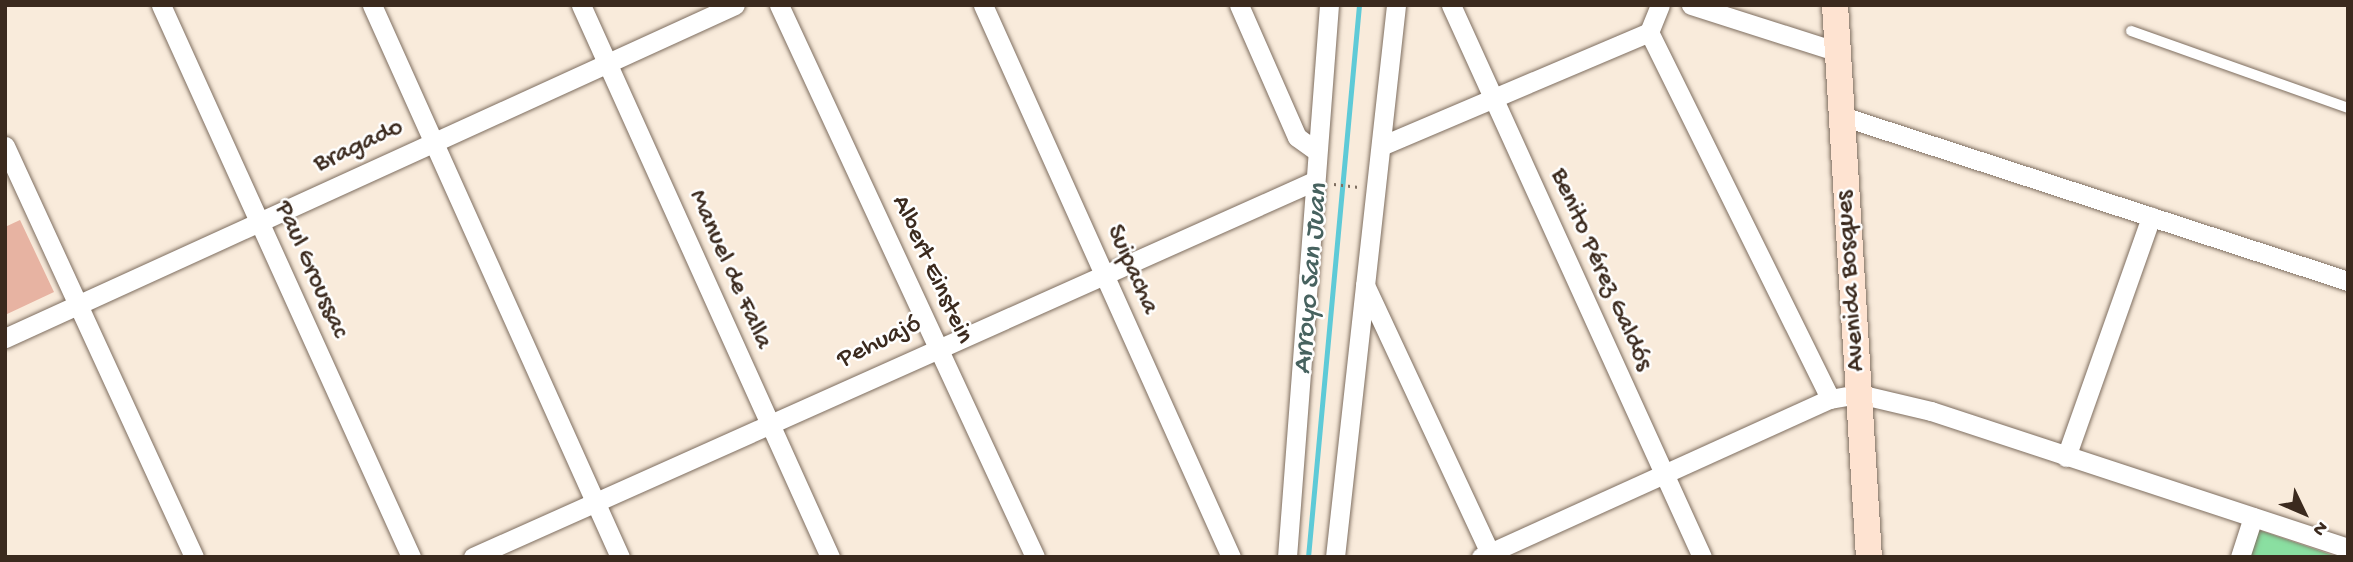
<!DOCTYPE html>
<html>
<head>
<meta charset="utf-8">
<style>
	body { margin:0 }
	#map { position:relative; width:2353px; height:562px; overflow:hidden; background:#f9ebdb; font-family:"Gochi Hand",sans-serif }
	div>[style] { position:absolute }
	.green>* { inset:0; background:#8adfa1 }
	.stream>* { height:5px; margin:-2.5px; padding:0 2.5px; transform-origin:2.5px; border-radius:2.5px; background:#5ecad7 }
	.building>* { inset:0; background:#e7b3a2 }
	.path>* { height:2.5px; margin-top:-1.25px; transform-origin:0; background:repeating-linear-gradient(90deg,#7e6e60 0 2px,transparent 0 7px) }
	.roads { filter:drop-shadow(0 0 2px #7e6e60) drop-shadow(0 0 2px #7e6e60) }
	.service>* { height:10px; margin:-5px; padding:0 5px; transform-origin:5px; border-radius:5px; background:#fff }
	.minor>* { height:19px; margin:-9.5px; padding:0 9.5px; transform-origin:9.5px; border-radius:9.5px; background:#fff }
	.secondary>* { height:26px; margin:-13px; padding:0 13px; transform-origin:13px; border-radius:13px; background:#fee3d1 }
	span { translate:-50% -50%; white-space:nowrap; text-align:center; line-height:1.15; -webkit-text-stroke:5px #fff; paint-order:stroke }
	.street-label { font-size:26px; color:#3b2a1e }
	.water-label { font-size:28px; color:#47625f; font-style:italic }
	.frame { position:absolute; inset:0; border:7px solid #3b2a1e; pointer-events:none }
	.north { position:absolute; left:2269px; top:478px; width:70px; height:70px; -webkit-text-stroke:5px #fff; paint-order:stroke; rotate:134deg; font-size:19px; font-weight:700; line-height:28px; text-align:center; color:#3b2a1e }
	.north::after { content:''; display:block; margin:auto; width:24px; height:32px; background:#3b2a1e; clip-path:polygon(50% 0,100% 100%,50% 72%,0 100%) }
</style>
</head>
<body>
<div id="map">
	<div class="green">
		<i style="clip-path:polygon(2259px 530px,2338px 557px,2250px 557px)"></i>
	</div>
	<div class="stream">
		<i style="left:1308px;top:557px;width:554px;rotate:-84.72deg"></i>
	</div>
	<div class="building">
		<i style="clip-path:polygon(20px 220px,54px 292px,5px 315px,5px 227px)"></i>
	</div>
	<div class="path">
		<i style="left:1334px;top:184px;width:25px;rotate:7deg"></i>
	</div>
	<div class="roads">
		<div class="service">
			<i style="left:2131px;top:31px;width:230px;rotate:19.5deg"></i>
		</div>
		<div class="minor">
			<i style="left:161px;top:5px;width:606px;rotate:65.63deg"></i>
			<i style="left:372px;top:5px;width:605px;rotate:65.81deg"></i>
			<i style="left:581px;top:5px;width:606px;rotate:65.72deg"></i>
			<i style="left:779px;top:5px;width:608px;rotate:65.12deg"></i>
			<i style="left:983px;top:5px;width:605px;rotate:65.81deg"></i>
			<i style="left:1239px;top:5px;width:144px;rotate:66.3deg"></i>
			<i style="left:1297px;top:137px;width:22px;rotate:36deg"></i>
			<i style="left:1451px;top:5px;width:606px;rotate:65.55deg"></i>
			<i style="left:1660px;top:5px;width:29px;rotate:112deg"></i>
			<i style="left:1649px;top:32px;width:409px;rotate:63.7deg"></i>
			<i style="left:1830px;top:399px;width:29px;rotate:-10deg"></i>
			<i style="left:1859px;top:394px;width:74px;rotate:13.3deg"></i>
			<i style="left:1931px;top:411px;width:439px;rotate:18.2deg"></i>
			<i style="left:1691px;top:5px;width:154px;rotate:17.7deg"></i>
			<i style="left:1842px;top:116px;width:532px;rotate:18.06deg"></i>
			<i style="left:5px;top:146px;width:452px;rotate:65.3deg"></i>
			<i style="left:1381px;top:146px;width:291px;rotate:-23deg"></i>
			<i style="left:1365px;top:285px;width:300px;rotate:65deg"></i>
			<i style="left:5px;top:338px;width:802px;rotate:-24.52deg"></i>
			<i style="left:2066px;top:457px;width:255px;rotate:-70.5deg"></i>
			<i style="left:473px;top:557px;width:919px;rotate:-24.08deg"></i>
			<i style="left:1287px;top:557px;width:554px;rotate:-85.65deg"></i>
			<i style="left:1335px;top:557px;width:555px;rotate:-83.69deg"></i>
			<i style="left:1481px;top:557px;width:383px;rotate:-24.4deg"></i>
			<i style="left:2240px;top:557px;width:42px;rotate:-72deg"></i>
		</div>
		<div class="secondary">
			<i style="left:1835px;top:5px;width:553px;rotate:86.48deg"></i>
		</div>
	</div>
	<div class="street-label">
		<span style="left:359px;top:147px;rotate:-25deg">Bragado</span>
		<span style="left:310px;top:270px;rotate:66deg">Paul Groussac</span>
		<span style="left:729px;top:270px;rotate:66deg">Manuel de Falla</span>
		<span style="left:931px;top:270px;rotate:65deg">Albert Einstein</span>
		<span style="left:1131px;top:270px;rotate:66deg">Suipacha</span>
		<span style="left:1600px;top:270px;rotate:66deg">Benito Pérez Galdós</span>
		<span style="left:1852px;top:281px;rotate:-94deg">Avenida Bosques</span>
		<span style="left:880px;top:343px;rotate:-26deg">Pehuajó</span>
	</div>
	<div class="water-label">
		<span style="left:1312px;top:279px;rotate:-85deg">Arroyo San Juan</span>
	</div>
	<div class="frame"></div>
	<div class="north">N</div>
</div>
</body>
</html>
